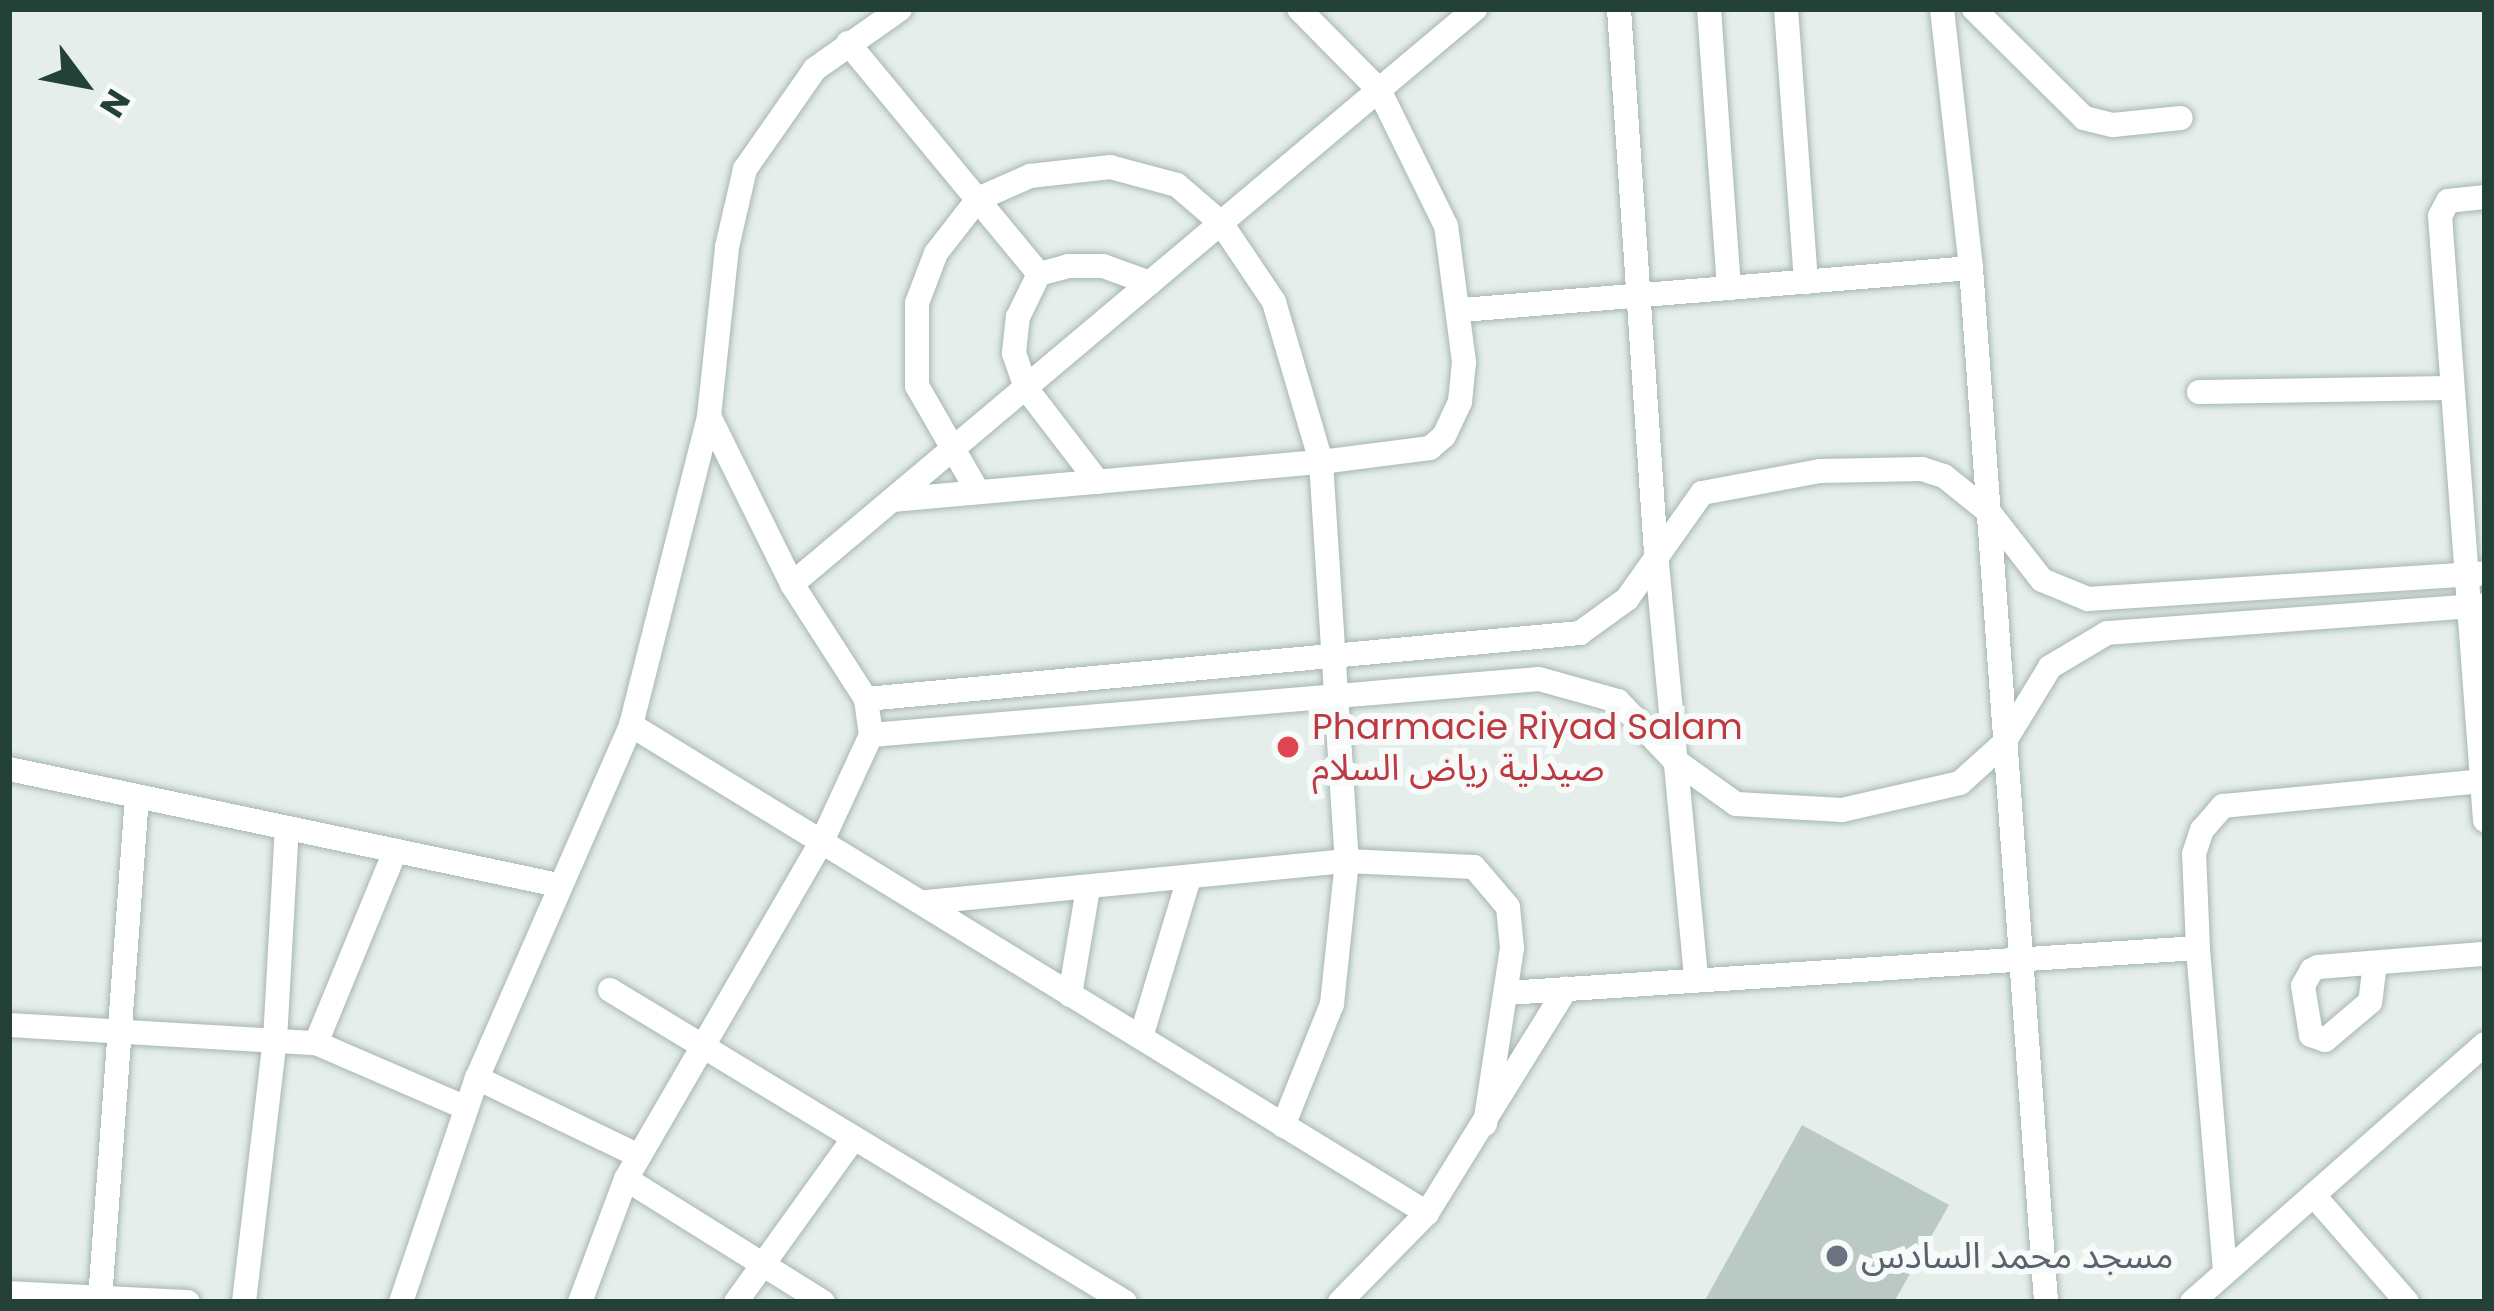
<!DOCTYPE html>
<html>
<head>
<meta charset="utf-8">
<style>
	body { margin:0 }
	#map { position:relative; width:2494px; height:1311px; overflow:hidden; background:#e5eeea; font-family:Poppins,"Noto Sans Arabic",sans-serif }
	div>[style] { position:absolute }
	.building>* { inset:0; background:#bac9c3 }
	.roads { filter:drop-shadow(0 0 3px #a7b7b1) drop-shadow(0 0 3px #a7b7b1) }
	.minor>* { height:24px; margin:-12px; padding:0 12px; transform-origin:12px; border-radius:12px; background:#fff }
	.dots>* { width:33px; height:33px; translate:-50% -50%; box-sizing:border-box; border:6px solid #f6faf8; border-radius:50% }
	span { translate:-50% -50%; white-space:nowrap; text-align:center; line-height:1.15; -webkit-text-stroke:12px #f6faf8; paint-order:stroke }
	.health-label { font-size:36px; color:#be3a42 }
	.left { translate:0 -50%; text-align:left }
	.worship-label { font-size:36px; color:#5b616d }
	.frame { position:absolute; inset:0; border:12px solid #234139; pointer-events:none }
	.north { position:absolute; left:24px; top:24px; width:120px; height:120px; -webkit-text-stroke:9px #f6faf8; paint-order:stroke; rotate:122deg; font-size:33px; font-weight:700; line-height:48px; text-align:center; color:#234139 }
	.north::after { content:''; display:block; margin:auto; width:42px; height:54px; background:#234139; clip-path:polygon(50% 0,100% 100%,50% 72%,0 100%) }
</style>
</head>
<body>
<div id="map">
	<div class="building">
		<i style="clip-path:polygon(1802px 1125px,1949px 1205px,1894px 1302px,1704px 1302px)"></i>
	</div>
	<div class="roads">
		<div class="minor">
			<i style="left:1619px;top:9px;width:545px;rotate:86.11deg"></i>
			<i style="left:1656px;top:553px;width:429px;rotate:84.6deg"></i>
			<i style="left:1709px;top:9px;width:280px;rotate:85.9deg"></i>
			<i style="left:1786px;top:9px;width:274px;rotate:85.8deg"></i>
			<i style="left:1942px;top:9px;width:261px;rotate:83.6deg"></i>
			<i style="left:1971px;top:268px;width:1037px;rotate:85.85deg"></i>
			<i style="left:1974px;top:9px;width:155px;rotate:44.7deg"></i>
			<i style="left:2084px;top:118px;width:30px;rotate:14deg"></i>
			<i style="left:2113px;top:125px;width:68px;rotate:-5.9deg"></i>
			<i style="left:848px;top:43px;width:300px;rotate:50.4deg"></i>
			<i style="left:2485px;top:197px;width:37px;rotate:174deg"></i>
			<i style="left:2448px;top:201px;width:17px;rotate:118deg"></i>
			<i style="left:2440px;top:216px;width:606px;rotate:85.74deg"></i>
			<i style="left:1462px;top:310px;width:511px;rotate:-4.72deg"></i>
			<i style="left:2199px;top:392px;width:253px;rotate:-0.9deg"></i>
			<i style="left:1098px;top:482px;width:118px;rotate:-127.5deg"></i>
			<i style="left:1026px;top:388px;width:37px;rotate:-109deg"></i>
			<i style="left:1014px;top:353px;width:36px;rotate:-84deg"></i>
			<i style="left:1018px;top:317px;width:48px;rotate:-64deg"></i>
			<i style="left:1039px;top:274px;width:30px;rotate:-15deg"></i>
			<i style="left:1068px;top:266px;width:35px"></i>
			<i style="left:1103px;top:266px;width:50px;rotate:19.9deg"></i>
			<i style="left:978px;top:492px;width:122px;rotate:-119.9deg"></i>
			<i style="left:917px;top:386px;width:83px;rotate:-90deg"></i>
			<i style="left:917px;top:303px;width:53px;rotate:-69.2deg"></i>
			<i style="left:936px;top:253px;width:68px;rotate:-52.1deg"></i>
			<i style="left:978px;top:199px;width:57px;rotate:-23.9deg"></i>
			<i style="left:1030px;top:176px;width:81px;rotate:-6.4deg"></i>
			<i style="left:1110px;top:167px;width:69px;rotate:15deg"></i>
			<i style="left:1177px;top:185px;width:58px;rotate:40.8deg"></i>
			<i style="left:1221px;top:223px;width:95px;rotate:56.1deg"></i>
			<i style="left:1274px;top:302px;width:167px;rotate:73.6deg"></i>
			<i style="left:1321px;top:462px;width:400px;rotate:86.3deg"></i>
			<i style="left:1347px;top:861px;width:144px;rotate:96deg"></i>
			<i style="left:1332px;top:1004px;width:131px;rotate:111.9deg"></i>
			<i style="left:892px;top:500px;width:431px;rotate:-5.1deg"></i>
			<i style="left:1321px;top:462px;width:110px;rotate:-7.3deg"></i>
			<i style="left:1430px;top:448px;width:18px;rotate:-41deg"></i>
			<i style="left:1444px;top:436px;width:38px;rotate:-65deg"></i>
			<i style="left:1460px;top:402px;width:40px;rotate:-84.3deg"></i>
			<i style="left:1464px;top:362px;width:137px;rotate:-97.5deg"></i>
			<i style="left:1446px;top:226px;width:152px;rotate:-116.2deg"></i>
			<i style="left:1379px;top:90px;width:114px;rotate:-134.6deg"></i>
			<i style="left:792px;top:584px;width:893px;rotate:-40.09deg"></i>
			<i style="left:866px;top:699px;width:717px;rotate:-5.28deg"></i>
			<i style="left:1580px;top:633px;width:58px;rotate:-35.9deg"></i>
			<i style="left:1627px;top:599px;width:130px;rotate:-54.7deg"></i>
			<i style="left:1702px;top:493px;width:120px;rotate:-10.6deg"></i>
			<i style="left:1820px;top:471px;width:102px;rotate:-1.1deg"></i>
			<i style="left:1922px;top:469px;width:23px;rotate:18deg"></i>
			<i style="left:1944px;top:476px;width:58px;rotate:38.7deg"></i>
			<i style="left:1989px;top:512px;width:86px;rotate:52.1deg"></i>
			<i style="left:2042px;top:580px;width:50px;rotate:22.4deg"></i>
			<i style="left:2088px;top:599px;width:398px;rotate:-3.7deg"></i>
			<i style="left:631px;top:725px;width:934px;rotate:31.51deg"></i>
			<i style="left:871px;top:735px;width:670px;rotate:-4.79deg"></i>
			<i style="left:1539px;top:679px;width:82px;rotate:15.6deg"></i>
			<i style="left:1618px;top:701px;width:80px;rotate:46.5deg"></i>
			<i style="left:1673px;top:759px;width:77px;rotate:35.5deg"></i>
			<i style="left:1736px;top:804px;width:106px;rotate:3.2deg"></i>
			<i style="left:1842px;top:810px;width:121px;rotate:-12.9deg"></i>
			<i style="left:1960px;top:783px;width:58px;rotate:-42.2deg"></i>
			<i style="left:2003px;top:744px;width:90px;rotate:-58.6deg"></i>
			<i style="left:2050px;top:667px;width:66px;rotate:-30.8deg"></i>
			<i style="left:2107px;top:633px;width:379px;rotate:-4.2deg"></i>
			<i style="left:9px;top:769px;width:561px;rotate:11.93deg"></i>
			<i style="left:927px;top:902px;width:422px;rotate:-5.6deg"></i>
			<i style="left:1347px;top:861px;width:127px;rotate:2.7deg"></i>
			<i style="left:1474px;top:867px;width:52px;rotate:49.6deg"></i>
			<i style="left:1508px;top:907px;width:41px;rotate:84.4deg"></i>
			<i style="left:1512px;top:948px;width:178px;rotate:98.7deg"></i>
			<i style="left:2375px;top:963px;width:39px;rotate:97deg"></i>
			<i style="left:2370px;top:1002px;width:59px;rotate:139.8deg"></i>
			<i style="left:2325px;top:1040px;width:15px;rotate:-160deg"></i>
			<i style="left:2311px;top:1035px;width:50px;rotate:-99.3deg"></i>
			<i style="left:2303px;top:986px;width:18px;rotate:-61deg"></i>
			<i style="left:2312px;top:970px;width:7px;rotate:-27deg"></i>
			<i style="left:2318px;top:967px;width:168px;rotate:-4.5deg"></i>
			<i style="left:610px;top:990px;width:602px;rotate:31.21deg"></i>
			<i style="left:1507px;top:993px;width:692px;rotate:-3.73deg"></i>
			<i style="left:1070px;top:995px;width:108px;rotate:-80.4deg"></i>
			<i style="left:9px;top:1025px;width:308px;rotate:3.4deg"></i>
			<i style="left:316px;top:1043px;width:163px;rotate:23.4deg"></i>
			<i style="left:1141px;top:1037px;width:166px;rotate:-73.2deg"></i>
			<i style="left:316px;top:1043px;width:208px;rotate:-67.6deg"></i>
			<i style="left:477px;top:1078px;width:180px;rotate:25.7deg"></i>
			<i style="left:626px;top:1179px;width:232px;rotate:32deg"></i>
			<i style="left:2316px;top:1198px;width:138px;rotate:48.8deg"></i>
			<i style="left:2225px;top:1271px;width:324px;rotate:-94.8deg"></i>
			<i style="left:2198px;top:948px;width:94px;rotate:-92.4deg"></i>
			<i style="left:2194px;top:854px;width:25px;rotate:-72deg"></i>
			<i style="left:2202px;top:830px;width:32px;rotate:-49deg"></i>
			<i style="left:2223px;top:806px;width:261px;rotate:-5.5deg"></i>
			<i style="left:9px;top:1293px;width:179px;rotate:2.9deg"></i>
			<i style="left:100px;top:1299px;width:504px;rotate:-85.79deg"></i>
			<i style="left:244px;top:1302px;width:264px;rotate:-83.3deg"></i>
			<i style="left:275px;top:1040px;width:212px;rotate:-86.8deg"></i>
			<i style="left:401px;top:1302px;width:237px;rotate:-71.3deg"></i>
			<i style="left:477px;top:1078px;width:385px;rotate:-66.4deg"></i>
			<i style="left:631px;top:725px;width:319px;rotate:-75.8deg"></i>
			<i style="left:580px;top:1302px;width:131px;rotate:-69.5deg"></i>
			<i style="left:626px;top:1179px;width:393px;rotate:-59.9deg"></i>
			<i style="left:823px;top:839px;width:115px;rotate:-65.2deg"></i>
			<i style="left:871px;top:735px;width:36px;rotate:-98deg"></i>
			<i style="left:866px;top:699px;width:137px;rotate:-122.8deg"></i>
			<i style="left:792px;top:584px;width:187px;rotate:-116.3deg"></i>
			<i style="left:709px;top:416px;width:170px;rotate:-83.9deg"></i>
			<i style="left:727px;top:247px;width:80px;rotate:-77deg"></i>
			<i style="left:745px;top:169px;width:122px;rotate:-55deg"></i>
			<i style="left:815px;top:69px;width:104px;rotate:-35.2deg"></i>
			<i style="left:736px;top:1302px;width:202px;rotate:-54.3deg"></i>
			<i style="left:1340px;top:1302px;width:124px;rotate:-45.7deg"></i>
			<i style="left:1427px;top:1213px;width:264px;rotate:-58.2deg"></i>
			<i style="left:2192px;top:1302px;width:390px;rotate:-41.4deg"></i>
		</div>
	</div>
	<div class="dots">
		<i style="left:1288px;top:747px;background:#e0444e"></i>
		<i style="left:1837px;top:1256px;background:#6b7280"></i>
	</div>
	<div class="health-label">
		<span class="left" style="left:1312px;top:747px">Pharmacie Riyad Salam<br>صيدلية رياض السلام</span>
	</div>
	<div class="worship-label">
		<span class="left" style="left:1861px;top:1256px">مسجد محمد السادس</span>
	</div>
	<div class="frame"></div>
	<div class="north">N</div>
</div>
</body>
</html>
